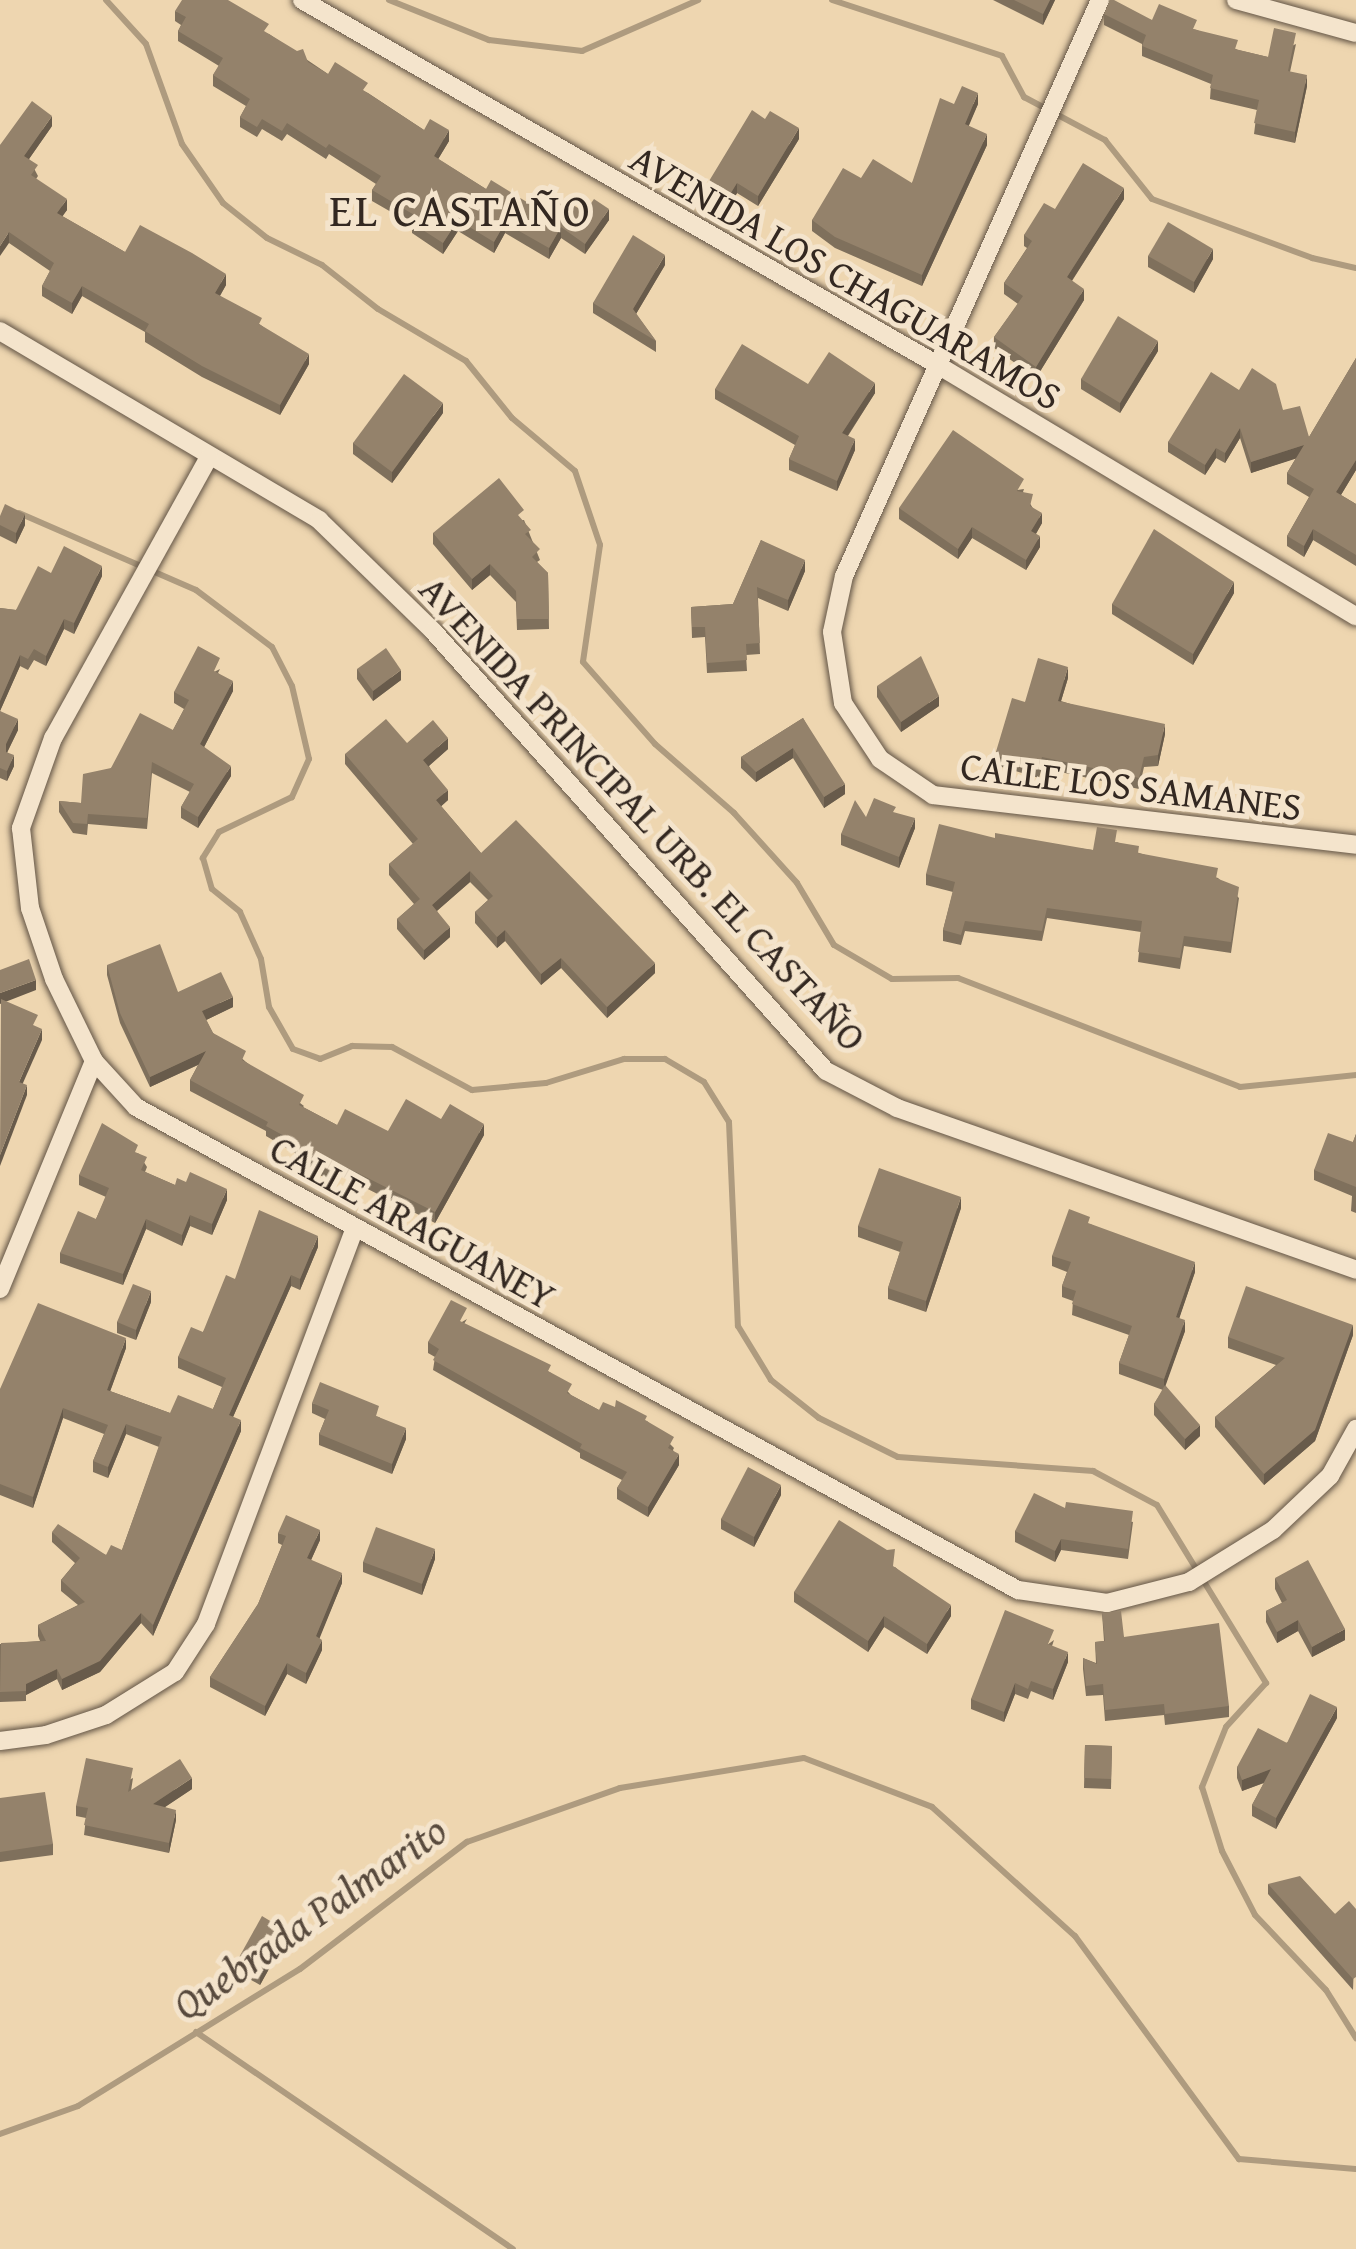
<!DOCTYPE html>
<html>
<head>
<meta charset="utf-8">
<style>
	body { margin:0 }
	#map { position:relative; width:1356px; height:2249px; overflow:hidden; background:#eed6b0; font-family:"Gentium Book Plus",serif }
	div>[style] { position:absolute }
	.stream>* { height:6px; margin:-3px; padding:0 3px; transform-origin:3px; border-radius:3px; background:#ae9b7f }
	.roads { filter:drop-shadow(0 0 3px #625445) drop-shadow(0 0 3px #625445) }
	.street>* { height:18px; margin:-9px; padding:0 9px; transform-origin:9px; border-radius:9px; background:#f4e4cc }
	.wall>* { inset:0; background:#7f705c }
	.shaded-wall>* { inset:0; background:#685b4b }
	.building>* { inset:0; background:#94826b }
	span { translate:-50% -50%; white-space:nowrap; text-align:center; line-height:1.15; -webkit-text-stroke:10px #f4e4cc; paint-order:stroke }
	.street-label { font-size:39px; color:#332821 }
	.water-label { font-size:42px; color:#584a3d; font-style:italic }
	.quarter-label { font-size:45px; color:#332821; letter-spacing:3px }
</style>
</head>
<body>
<div id="map">
	<div class="stream">
		<i style="left:106px;top:0;width:59px;rotate:47.7deg"></i>
		<i style="left:146px;top:44px;width:106px;rotate:70.2deg"></i>
		<i style="left:182px;top:144px;width:72px;rotate:55.2deg"></i>
		<i style="left:223px;top:203px;width:56px;rotate:38.5deg"></i>
		<i style="left:267px;top:238px;width:61px;rotate:26.1deg"></i>
		<i style="left:322px;top:265px;width:71px;rotate:38.2deg"></i>
		<i style="left:378px;top:309px;width:102px;rotate:30.6deg"></i>
		<i style="left:466px;top:361px;width:73px;rotate:51.1deg"></i>
		<i style="left:512px;top:418px;width:82px;rotate:40.1deg"></i>
		<i style="left:575px;top:471px;width:78px;rotate:71.3deg"></i>
		<i style="left:600px;top:545px;width:118px;rotate:98.3deg"></i>
		<i style="left:583px;top:662px;width:109px;rotate:48.7deg"></i>
		<i style="left:655px;top:744px;width:105px;rotate:41.1deg"></i>
		<i style="left:734px;top:813px;width:94px;rotate:48deg"></i>
		<i style="left:797px;top:883px;width:72px;rotate:59.2deg"></i>
		<i style="left:834px;top:945px;width:67px;rotate:30.4deg"></i>
		<i style="left:892px;top:979px;width:66px;rotate:-0.9deg"></i>
		<i style="left:958px;top:978px;width:302px;rotate:21.1deg"></i>
		<i style="left:1240px;top:1087px;width:117px;rotate:-5.9deg"></i>
		<i style="left:389px;top:0;width:108px;rotate:21.8deg"></i>
		<i style="left:489px;top:40px;width:94px;rotate:6.7deg"></i>
		<i style="left:582px;top:51px;width:127px;rotate:-23.7deg"></i>
		<i style="left:832px;top:0;width:179px;rotate:18.2deg"></i>
		<i style="left:1002px;top:56px;width:47px;rotate:61.8deg"></i>
		<i style="left:1024px;top:97px;width:92px;rotate:28deg"></i>
		<i style="left:1105px;top:140px;width:75px;rotate:51.5deg"></i>
		<i style="left:1152px;top:199px;width:171px;rotate:20.2deg"></i>
		<i style="left:1312px;top:258px;width:45px;rotate:12.8deg"></i>
		<i style="left:19px;top:513px;width:193px;rotate:23.5deg"></i>
		<i style="left:196px;top:590px;width:95px;rotate:36.9deg"></i>
		<i style="left:272px;top:647px;width:44px;rotate:62.9deg"></i>
		<i style="left:292px;top:686px;width:75px;rotate:76.9deg"></i>
		<i style="left:309px;top:759px;width:42px;rotate:114.1deg"></i>
		<i style="left:292px;top:797px;width:81px;rotate:154.4deg"></i>
		<i style="left:219px;top:832px;width:31px;rotate:122deg"></i>
		<i style="left:203px;top:858px;width:32px;rotate:74deg"></i>
		<i style="left:212px;top:889px;width:36px;rotate:39deg"></i>
		<i style="left:240px;top:912px;width:51px;rotate:65.9deg"></i>
		<i style="left:261px;top:959px;width:49px;rotate:80.5deg"></i>
		<i style="left:269px;top:1007px;width:48px;rotate:60.3deg"></i>
		<i style="left:293px;top:1049px;width:29px;rotate:20deg"></i>
		<i style="left:320px;top:1059px;width:35px;rotate:-22deg"></i>
		<i style="left:352px;top:1046px;width:40px;rotate:1.4deg"></i>
		<i style="left:392px;top:1047px;width:91px;rotate:28.3deg"></i>
		<i style="left:472px;top:1090px;width:74px;rotate:-5.4deg"></i>
		<i style="left:546px;top:1083px;width:82px;rotate:-17.1deg"></i>
		<i style="left:624px;top:1059px;width:41px"></i>
		<i style="left:665px;top:1059px;width:45px;rotate:30.5deg"></i>
		<i style="left:704px;top:1082px;width:47px;rotate:58deg"></i>
		<i style="left:729px;top:1122px;width:204px;rotate:87.5deg"></i>
		<i style="left:738px;top:1326px;width:63px;rotate:58.6deg"></i>
		<i style="left:771px;top:1380px;width:61px;rotate:38.4deg"></i>
		<i style="left:819px;top:1418px;width:88px;rotate:26.3deg"></i>
		<i style="left:898px;top:1457px;width:196px;rotate:4.1deg"></i>
		<i style="left:1093px;top:1471px;width:72px;rotate:28deg"></i>
		<i style="left:1157px;top:1505px;width:209px;rotate:58.5deg"></i>
		<i style="left:1266px;top:1683px;width:59px;rotate:132.3deg"></i>
		<i style="left:1226px;top:1727px;width:65px;rotate:111.8deg"></i>
		<i style="left:1202px;top:1787px;width:67px;rotate:72.6deg"></i>
		<i style="left:1222px;top:1851px;width:72px;rotate:62.7deg"></i>
		<i style="left:1255px;top:1915px;width:103px;rotate:46.6deg"></i>
		<i style="left:1326px;top:1990px;width:57px;rotate:58deg"></i>
		<i style="left:196px;top:2032px;width:384px;rotate:34.4deg"></i>
		<i style="left:0;top:2134px;width:83px;rotate:-19.7deg"></i>
		<i style="left:78px;top:2106px;width:261px;rotate:-31.7deg"></i>
		<i style="left:300px;top:1969px;width:210px;rotate:-37.3deg"></i>
		<i style="left:467px;top:1842px;width:162px;rotate:-19.4deg"></i>
		<i style="left:620px;top:1788px;width:186px;rotate:-9.3deg"></i>
		<i style="left:804px;top:1758px;width:137px;rotate:20.9deg"></i>
		<i style="left:932px;top:1807px;width:193px;rotate:42.1deg"></i>
		<i style="left:1075px;top:1936px;width:277px;rotate:53.7deg"></i>
		<i style="left:1239px;top:2159px;width:117px;rotate:4.9deg"></i>
	</div>
	<div class="roads">
		<div class="street">
			<i style="left:302px;top:0;width:731px;rotate:29.86deg"></i>
			<i style="left:936px;top:364px;width:490px;rotate:31deg"></i>
			<i style="left:1100px;top:0;width:630px;rotate:113.96deg"></i>
			<i style="left:844px;top:576px;width:57px;rotate:102.1deg"></i>
			<i style="left:832px;top:632px;width:72px;rotate:81.2deg"></i>
			<i style="left:843px;top:703px;width:67px;rotate:56.5deg"></i>
			<i style="left:880px;top:759px;width:64px;rotate:34.2deg"></i>
			<i style="left:933px;top:795px;width:426px;rotate:6.7deg"></i>
			<i style="left:1236px;top:0;width:124px;rotate:15.4deg"></i>
			<i style="left:0;top:331px;width:371px;rotate:30.6deg"></i>
			<i style="left:319px;top:520px;width:159px;rotate:44.2deg"></i>
			<i style="left:433px;top:631px;width:590px;rotate:48.23deg"></i>
			<i style="left:826px;top:1071px;width:80px;rotate:27.5deg"></i>
			<i style="left:897px;top:1108px;width:487px;rotate:19.4deg"></i>
			<i style="left:209px;top:457px;width:321px;rotate:119deg"></i>
			<i style="left:53px;top:738px;width:96px;rotate:109.6deg"></i>
			<i style="left:21px;top:828px;width:81px;rotate:83.6deg"></i>
			<i style="left:30px;top:908px;width:75px;rotate:71.3deg"></i>
			<i style="left:54px;top:979px;width:91px;rotate:64deg"></i>
			<i style="left:94px;top:1061px;width:62px;rotate:47.6deg"></i>
			<i style="left:136px;top:1107px;width:1006px;rotate:28.71deg"></i>
			<i style="left:1018px;top:1590px;width:90px;rotate:8.3deg"></i>
			<i style="left:1107px;top:1603px;width:85px;rotate:-14.4deg"></i>
			<i style="left:1189px;top:1582px;width:99px;rotate:-31.8deg"></i>
			<i style="left:1273px;top:1530px;width:79px;rotate:-43.5deg"></i>
			<i style="left:1330px;top:1476px;width:54px;rotate:-61deg"></i>
			<i style="left:0;top:1289px;width:247px;rotate:-67.6deg"></i>
			<i style="left:0;top:1741px;width:46px;rotate:-7.4deg"></i>
			<i style="left:46px;top:1735px;width:63px;rotate:-18.4deg"></i>
			<i style="left:106px;top:1715px;width:81px;rotate:-31.9deg"></i>
			<i style="left:175px;top:1672px;width:57px;rotate:-57.1deg"></i>
			<i style="left:206px;top:1624px;width:423px;rotate:-69.4deg"></i>
		</div>
	</div>
	<div class="wall">
		<i style="clip-path:polygon(993px 0,1055px 0,1043px 25px)"></i>
		<i style="clip-path:polygon(175px 11px,269px 34px,328px 74px,368px 93px,424px 130px,449px 141px,438px 159px,486px 189px,530px 204px,585px 212px,609px 220px,585px 254px,561px 238px,549px 259px,505px 233px,494px 253px,458px 231px,443px 254px,412px 233px,412px 224px,372px 201px,372px 190px,376px 184px,329px 154px,326px 159px,287px 134px,282px 141px,262px 129px,257px 137px,240px 127px,240px 117px,246px 106px,213px 86px,213px 75px,219px 66px,178px 41px,178px 31px,181px 25px,175px 21px)"></i>
		<i style="clip-path:polygon(1104px 14px,1152px 20px,1197px 30px,1238px 50px,1268px 57px,1296px 44px,1290px 72px,1307px 86px,1295px 143px,1254px 134px,1257px 110px,1210px 99px,1211px 84px,1142px 56px,1142px 44px,1104px 25px)"></i>
		<i style="clip-path:polygon(954px 104px,978px 104px,968px 126px,987px 145px,922px 286px,835px 248px,812px 231px,812px 220px,912px 183px)"></i>
		<i style="clip-path:polygon(52px 126px,29px 159px,38px 176px,36px 179px,67px 210px,62px 216px,125px 252px,226px 285px,220px 296px,262px 326px,309px 364px,280px 415px,202px 377px,145px 342px,145px 332px,82px 296px,72px 314px,42px 296px,42px 286px,50px 271px,9px 243px,0 145px)"></i>
		<i style="clip-path:polygon(799px 139px,758px 206px,737px 193px,721px 220px,700px 206px,700px 196px)"></i>
		<i style="clip-path:polygon(1124px 199px,1072px 281px,1084px 300px,1036px 378px,994px 348px,994px 337px,1018px 304px,1004px 294px,1004px 283px,1027px 248px,1024px 246px,1024px 235px,1055px 209px)"></i>
		<i style="clip-path:polygon(1148px 256px,1213px 259px,1194px 293px,1148px 267px)"></i>
		<i style="clip-path:polygon(665px 265px,636px 314px,656px 341px,656px 352px,593px 313px,593px 303px)"></i>
		<i style="clip-path:polygon(1158px 351px,1120px 413px,1081px 389px,1081px 379px)"></i>
		<i style="clip-path:polygon(1356px 358px,1356px 470px,1341px 495px,1356px 504px,1356px 566px,1313px 540px,1304px 557px,1287px 546px,1287px 536px,1309px 497px,1287px 484px,1287px 473px,1296px 458px,1251px 473px,1240px 438px,1225px 463px,1216px 458px,1205px 475px,1168px 452px,1168px 442px,1239px 390px,1283px 410px,1309px 437px)"></i>
		<i style="clip-path:polygon(808px 384px,875px 393px,848px 436px,855px 450px,837px 491px,789px 470px,789px 459px,795px 445px,715px 399px,715px 389px)"></i>
		<i style="clip-path:polygon(443px 413px,392px 483px,353px 454px,353px 443px)"></i>
		<i style="clip-path:polygon(1024px 489px,1023px 492px,1042px 523px,1036px 534px,1040px 547px,1026px 570px,972px 538px,958px 559px,899px 519px,899px 508px)"></i>
		<i style="clip-path:polygon(0 516px,25px 525px,16px 544px,0 536px)"></i>
		<i style="clip-path:polygon(524px 520px,540px 560px,537px 562px,548px 573px,549px 629px,517px 630px,516px 602px,490px 575px,472px 590px,433px 544px,433px 533px)"></i>
		<i style="clip-path:polygon(761px 540px,805px 571px,788px 611px,758px 598px,760px 654px,746px 655px,747px 671px,707px 673px,705px 637px,692px 638px,691px 607px,733px 604px)"></i>
		<i style="clip-path:polygon(51px 573px,102px 576px,74px 634px,64px 629px,46px 666px,34px 660px,28px 670px,20px 666px,0 711px,18px 730px,7px 752px,14px 766px,7px 781px,0 778px,0 608px,16px 610px)"></i>
		<i style="clip-path:polygon(1234px 593px,1193px 665px,1112px 614px,1112px 604px)"></i>
		<i style="clip-path:polygon(220px 669px,218px 673px,233px 691px,204px 747px,231px 776px,198px 828px,181px 818px,181px 807px,190px 792px,152px 773px,147px 829px,88px 824px,87px 835px,73px 833px,59px 812px,59px 801px,81px 803px,111px 768px,173px 730px,184px 709px,174px 703px,174px 692px)"></i>
		<i style="clip-path:polygon(357px 669px,401px 680px,373px 701px,357px 679px)"></i>
		<i style="clip-path:polygon(1068px 678px,1061px 701px,1165px 734px,1158px 766px,1144px 767px,1139px 789px,1042px 768px,1039px 778px,995px 765px,995px 755px,1025px 702px)"></i>
		<i style="clip-path:polygon(877px 686px,939px 706px,901px 732px,877px 697px)"></i>
		<i style="clip-path:polygon(803px 718px,845px 794px,824px 808px,793px 758px,756px 782px,741px 768px,741px 757px)"></i>
		<i style="clip-path:polygon(407px 743px,448px 749px,429px 766px,448px 800px,441px 806px,481px 853px,655px 973px,607px 1018px,561px 968px,541px 985px,505px 941px,497px 948px,475px 923px,475px 912px,488px 900px,470px 882px,437px 911px,450px 937px,424px 960px,397px 929px,397px 919px,414px 904px,389px 875px,389px 864px,413px 844px,345px 764px,345px 754px)"></i>
		<i style="clip-path:polygon(866px 817px,915px 828px,899px 868px,841px 845px,841px 834px)"></i>
		<i style="clip-path:polygon(995px 838px,1093px 850px,1117px 842px,1139px 853px,1218px 878px,1239px 898px,1231px 953px,1184px 946px,1180px 969px,1138px 962px,1141px 932px,1047px 918px,1042px 941px,965px 931px,961px 945px,943px 941px,943px 930px,953px 892px,926px 885px,926px 874px)"></i>
		<i style="clip-path:polygon(107px 965px,178px 992px,233px 1007px,206px 1020px,213px 1033px,246px 1062px,304px 1106px,303px 1107px,337px 1125px,388px 1131px,441px 1119px,484px 1135px,435px 1223px,338px 1174px,333px 1182px,295px 1162px,295px 1153px,266px 1136px,266px 1131px,190px 1091px,190px 1080px,198px 1065px,150px 1087px,120px 1023px,107px 975px)"></i>
		<i style="clip-path:polygon(1356px 1134px,1356px 1213px,1351px 1211px,1352px 1196px,1314px 1180px,1314px 1170px,1353px 1142px)"></i>
		<i style="clip-path:polygon(138px 1153px,147px 1167px,145px 1172px,175px 1185px,227px 1200px,212px 1235px,190px 1226px,182px 1246px,146px 1229px,123px 1285px,60px 1263px,60px 1253px,96px 1219px,106px 1197px,79px 1185px,79px 1175px)"></i>
		<i style="clip-path:polygon(961px 1208px,926px 1312px,888px 1299px,888px 1288px,900px 1252px,858px 1237px,858px 1226px)"></i>
		<i style="clip-path:polygon(1090px 1224px,1195px 1272px,1179px 1318px,1185px 1331px,1165px 1385px,1200px 1436px,1185px 1450px,1154px 1415px,1154px 1404px,1163px 1390px,1119px 1374px,1119px 1363px,1129px 1335px,1072px 1315px,1073px 1301px,1062px 1297px,1062px 1286px,1067px 1272px,1052px 1266px,1052px 1256px)"></i>
		<i style="clip-path:polygon(318px 1247px,300px 1290px,291px 1286px,233px 1417px,241px 1431px,153px 1636px,141px 1623px,100px 1672px,62px 1690px,57px 1679px,26px 1695px,26px 1701px,0 1702px,0 1644px,40px 1641px,38px 1636px,38px 1625px,78px 1605px,61px 1591px,61px 1580px,75px 1563px,52px 1542px,52px 1532px,106px 1555px,122px 1550px,159px 1447px,126px 1434px,108px 1478px,93px 1472px,93px 1461px,104px 1434px,63px 1418px,33px 1508px,0 1495px,0 1389px,126px 1348px,110px 1391px,170px 1413px,213px 1409px,222px 1387px,178px 1368px,178px 1357px,203px 1332px,235px 1279px)"></i>
		<i style="clip-path:polygon(151px 1302px,136px 1340px,117px 1333px,117px 1322px)"></i>
		<i style="clip-path:polygon(467px 1319px,464px 1324px,551px 1373px,571px 1395px,599px 1410px,647px 1421px,674px 1448px,673px 1450px,679px 1465px,648px 1517px,617px 1499px,617px 1488px,622px 1480px,580px 1458px,580px 1453px,433px 1370px,435px 1357px,428px 1353px,428px 1342px)"></i>
		<i style="clip-path:polygon(1353px 1335px,1315px 1441px,1264px 1485px,1215px 1427px,1215px 1417px,1276px 1365px,1228px 1348px,1228px 1337px)"></i>
		<i style="clip-path:polygon(312px 1403px,379px 1417px,406px 1439px,392px 1474px,319px 1445px,319px 1434px,325px 1419px,312px 1413px)"></i>
		<i style="clip-path:polygon(781px 1495px,754px 1547px,721px 1529px,721px 1519px)"></i>
		<i style="clip-path:polygon(1065px 1508px,1133px 1522px,1128px 1559px,1061px 1550px,1055px 1562px,1015px 1542px,1015px 1531px)"></i>
		<i style="clip-path:polygon(278px 1533px,320px 1540px,311px 1560px,342px 1583px,319px 1638px,322px 1650px,306px 1684px,287px 1674px,265px 1716px,210px 1687px,210px 1677px,258px 1604px,282px 1545px,278px 1543px)"></i>
		<i style="clip-path:polygon(435px 1559px,422px 1595px,363px 1572px,363px 1562px)"></i>
		<i style="clip-path:polygon(895px 1567px,951px 1616px,927px 1654px,884px 1627px,868px 1652px,794px 1602px,794px 1592px)"></i>
		<i style="clip-path:polygon(1275px 1578px,1345px 1640px,1312px 1657px,1298px 1631px,1277px 1643px,1266px 1622px,1266px 1611px,1282px 1603px,1275px 1589px)"></i>
		<i style="clip-path:polygon(1102px 1613px,1124px 1637px,1229px 1706px,1229px 1717px,1165px 1725px,1164px 1715px,1105px 1721px,1103px 1695px,1086px 1696px,1083px 1669px,1083px 1658px,1096px 1663px,1095px 1642px,1104px 1641px)"></i>
		<i style="clip-path:polygon(1054px 1640px,1052px 1646px,1068px 1662px,1053px 1700px,1031px 1691px,1028px 1699px,1015px 1694px,1004px 1722px,971px 1709px,971px 1699px)"></i>
		<i style="clip-path:polygon(1337px 1718px,1276px 1829px,1252px 1816px,1252px 1805px,1264px 1783px,1242px 1791px,1237px 1778px,1237px 1767px)"></i>
		<i style="clip-path:polygon(1085px 1745px,1112px 1746px,1111px 1789px,1084px 1788px)"></i>
		<i style="clip-path:polygon(133px 1778px,131px 1791px,192px 1789px,165px 1807px,176px 1820px,169px 1853px,84px 1835px,86px 1818px,76px 1816px,76px 1806px)"></i>
		<i style="clip-path:polygon(0 1798px,53px 1844px,53px 1855px,0 1862px)"></i>
		<i style="clip-path:polygon(1268px 1884px,1335px 1914px,1356px 1909px,1353px 1990px,1268px 1894px)"></i>
		<i style="clip-path:polygon(285px 1940px,260px 1985px,237px 1972px,237px 1961px)"></i>
	</div>
	<div class="shaded-wall">
		<i style="clip-path:polygon(1050px 0,1055px 0,1043px 25px,1043px 14px)"></i>
		<i style="clip-path:polygon(1307px 75px,1307px 86px,1295px 143px,1295px 132px)"></i>
		<i style="clip-path:polygon(978px 93px,978px 104px,965px 135px,965px 124px)"></i>
		<i style="clip-path:polygon(52px 116px,52px 126px,24px 166px,24px 156px)"></i>
		<i style="clip-path:polygon(799px 128px,799px 139px,758px 206px,758px 196px)"></i>
		<i style="clip-path:polygon(449px 130px,449px 141px,434px 166px,434px 156px)"></i>
		<i style="clip-path:polygon(987px 134px,987px 145px,922px 286px,922px 275px)"></i>
		<i style="clip-path:polygon(737px 183px,737px 193px,721px 220px,721px 209px)"></i>
		<i style="clip-path:polygon(1124px 188px,1124px 199px,1067px 288px,1067px 277px)"></i>
		<i style="clip-path:polygon(67px 199px,67px 210px,57px 224px,57px 213px)"></i>
		<i style="clip-path:polygon(609px 209px,609px 220px,585px 254px,585px 244px)"></i>
		<i style="clip-path:polygon(458px 220px,458px 231px,443px 254px,443px 243px)"></i>
		<i style="clip-path:polygon(505px 223px,505px 233px,494px 253px,494px 242px)"></i>
		<i style="clip-path:polygon(561px 227px,561px 238px,549px 259px,549px 248px)"></i>
		<i style="clip-path:polygon(9px 232px,9px 243px,0 256px,0 246px)"></i>
		<i style="clip-path:polygon(1213px 249px,1213px 259px,1194px 293px,1194px 282px)"></i>
		<i style="clip-path:polygon(665px 255px,665px 265px,633px 319px,633px 309px)"></i>
		<i style="clip-path:polygon(226px 274px,226px 285px,215px 304px,215px 293px)"></i>
		<i style="clip-path:polygon(82px 286px,82px 296px,72px 314px,72px 303px)"></i>
		<i style="clip-path:polygon(1084px 289px,1084px 300px,1036px 378px,1036px 367px)"></i>
		<i style="clip-path:polygon(1158px 341px,1158px 351px,1120px 413px,1120px 403px)"></i>
		<i style="clip-path:polygon(309px 354px,309px 364px,280px 415px,280px 405px)"></i>
		<i style="clip-path:polygon(875px 383px,875px 393px,842px 444px,842px 433px)"></i>
		<i style="clip-path:polygon(443px 403px,443px 413px,392px 483px,392px 472px)"></i>
		<i style="clip-path:polygon(1240px 428px,1240px 438px,1225px 463px,1225px 453px)"></i>
		<i style="clip-path:polygon(855px 439px,855px 450px,837px 491px,837px 481px)"></i>
		<i style="clip-path:polygon(1304px 445px,1304px 456px,1251px 473px,1251px 462px)"></i>
		<i style="clip-path:polygon(1216px 448px,1216px 458px,1205px 475px,1205px 465px)"></i>
		<i style="clip-path:polygon(1356px 460px,1356px 470px,1336px 503px,1336px 492px)"></i>
		<i style="clip-path:polygon(1042px 513px,1042px 523px,1031px 542px,1031px 531px)"></i>
		<i style="clip-path:polygon(25px 514px,25px 525px,16px 544px,16px 533px)"></i>
		<i style="clip-path:polygon(972px 527px,972px 538px,958px 559px,958px 549px)"></i>
		<i style="clip-path:polygon(1313px 529px,1313px 540px,1304px 557px,1304px 546px)"></i>
		<i style="clip-path:polygon(1040px 536px,1040px 547px,1026px 570px,1026px 560px)"></i>
		<i style="clip-path:polygon(805px 560px,805px 571px,788px 611px,788px 600px)"></i>
		<i style="clip-path:polygon(490px 564px,490px 575px,472px 590px,472px 579px)"></i>
		<i style="clip-path:polygon(102px 566px,102px 576px,74px 634px,74px 623px)"></i>
		<i style="clip-path:polygon(1234px 582px,1234px 593px,1193px 665px,1193px 654px)"></i>
		<i style="clip-path:polygon(64px 619px,64px 629px,46px 666px,46px 656px)"></i>
		<i style="clip-path:polygon(20px 655px,20px 666px,0 711px,0 701px)"></i>
		<i style="clip-path:polygon(1068px 667px,1068px 678px,1058px 711px,1058px 701px)"></i>
		<i style="clip-path:polygon(401px 670px,401px 680px,373px 701px,373px 691px)"></i>
		<i style="clip-path:polygon(233px 681px,233px 691px,200px 755px,200px 744px)"></i>
		<i style="clip-path:polygon(939px 696px,939px 706px,901px 732px,901px 722px)"></i>
		<i style="clip-path:polygon(18px 719px,18px 730px,6px 755px,6px 744px)"></i>
		<i style="clip-path:polygon(1165px 724px,1165px 734px,1158px 766px,1158px 755px)"></i>
		<i style="clip-path:polygon(448px 738px,448px 749px,423px 771px,423px 760px)"></i>
		<i style="clip-path:polygon(793px 748px,793px 758px,756px 782px,756px 772px)"></i>
		<i style="clip-path:polygon(14px 755px,14px 766px,7px 781px,7px 771px)"></i>
		<i style="clip-path:polygon(231px 766px,231px 776px,198px 828px,198px 817px)"></i>
		<i style="clip-path:polygon(845px 784px,845px 794px,824px 808px,824px 797px)"></i>
		<i style="clip-path:polygon(448px 790px,448px 800px,436px 811px,436px 800px)"></i>
		<i style="clip-path:polygon(915px 818px,915px 828px,899px 868px,899px 857px)"></i>
		<i style="clip-path:polygon(470px 871px,470px 882px,432px 915px,432px 905px)"></i>
		<i style="clip-path:polygon(450px 927px,450px 937px,424px 960px,424px 950px)"></i>
		<i style="clip-path:polygon(505px 930px,505px 941px,497px 948px,497px 937px)"></i>
		<i style="clip-path:polygon(561px 958px,561px 968px,541px 985px,541px 974px)"></i>
		<i style="clip-path:polygon(655px 963px,655px 973px,607px 1018px,607px 1007px)"></i>
		<i style="clip-path:polygon(36px 980px,36px 990px,0 1004px,0 993px)"></i>
		<i style="clip-path:polygon(233px 997px,233px 1007px,202px 1022px,202px 1011px)"></i>
		<i style="clip-path:polygon(42px 1029px,42px 1040px,19px 1092px,19px 1082px)"></i>
		<i style="clip-path:polygon(206px 1051px,206px 1061px,150px 1087px,150px 1077px)"></i>
		<i style="clip-path:polygon(27px 1085px,27px 1095px,0 1166px,0 1155px)"></i>
		<i style="clip-path:polygon(484px 1124px,484px 1135px,435px 1223px,435px 1212px)"></i>
		<i style="clip-path:polygon(227px 1189px,227px 1200px,212px 1235px,212px 1224px)"></i>
		<i style="clip-path:polygon(961px 1197px,961px 1208px,926px 1312px,926px 1301px)"></i>
		<i style="clip-path:polygon(190px 1215px,190px 1226px,182px 1246px,182px 1235px)"></i>
		<i style="clip-path:polygon(146px 1219px,146px 1229px,123px 1285px,123px 1274px)"></i>
		<i style="clip-path:polygon(318px 1236px,318px 1247px,300px 1290px,300px 1279px)"></i>
		<i style="clip-path:polygon(1195px 1262px,1195px 1272px,1176px 1328px,1176px 1317px)"></i>
		<i style="clip-path:polygon(291px 1275px,291px 1286px,229px 1426px,229px 1415px)"></i>
		<i style="clip-path:polygon(151px 1291px,151px 1302px,136px 1340px,136px 1330px)"></i>
		<i style="clip-path:polygon(1185px 1320px,1185px 1331px,1164px 1390px,1164px 1379px)"></i>
		<i style="clip-path:polygon(1353px 1325px,1353px 1335px,1315px 1441px,1264px 1485px,1264px 1474px)"></i>
		<i style="clip-path:polygon(126px 1338px,126px 1348px,107px 1400px,107px 1390px)"></i>
		<i style="clip-path:polygon(63px 1408px,63px 1418px,33px 1508px,33px 1497px)"></i>
		<i style="clip-path:polygon(241px 1420px,241px 1431px,153px 1636px,153px 1625px)"></i>
		<i style="clip-path:polygon(126px 1424px,126px 1434px,108px 1478px,108px 1467px)"></i>
		<i style="clip-path:polygon(1200px 1425px,1200px 1436px,1185px 1450px,1185px 1439px)"></i>
		<i style="clip-path:polygon(406px 1428px,406px 1439px,392px 1474px,392px 1464px)"></i>
		<i style="clip-path:polygon(679px 1454px,679px 1465px,648px 1517px,648px 1507px)"></i>
		<i style="clip-path:polygon(781px 1485px,781px 1495px,754px 1547px,754px 1537px)"></i>
		<i style="clip-path:polygon(320px 1530px,320px 1540px,307px 1569px,307px 1558px)"></i>
		<i style="clip-path:polygon(1061px 1539px,1061px 1550px,1055px 1562px,1055px 1551px)"></i>
		<i style="clip-path:polygon(435px 1549px,435px 1559px,422px 1595px,422px 1584px)"></i>
		<i style="clip-path:polygon(342px 1573px,342px 1583px,316px 1647px,316px 1636px)"></i>
		<i style="clip-path:polygon(951px 1605px,951px 1616px,927px 1654px,927px 1644px)"></i>
		<i style="clip-path:polygon(141px 1613px,141px 1623px,100px 1672px,62px 1690px,62px 1679px)"></i>
		<i style="clip-path:polygon(884px 1616px,884px 1627px,868px 1652px,868px 1641px)"></i>
		<i style="clip-path:polygon(1298px 1620px,1298px 1631px,1277px 1643px,1277px 1632px)"></i>
		<i style="clip-path:polygon(1345px 1629px,1345px 1640px,1312px 1657px,1312px 1647px)"></i>
		<i style="clip-path:polygon(322px 1640px,322px 1650px,306px 1684px,306px 1673px)"></i>
		<i style="clip-path:polygon(1068px 1652px,1068px 1662px,1053px 1700px,1053px 1689px)"></i>
		<i style="clip-path:polygon(287px 1663px,287px 1674px,265px 1716px,265px 1706px)"></i>
		<i style="clip-path:polygon(57px 1669px,57px 1679px,26px 1695px,26px 1684px)"></i>
		<i style="clip-path:polygon(1015px 1683px,1015px 1694px,1004px 1722px,1004px 1712px)"></i>
		<i style="clip-path:polygon(1337px 1707px,1337px 1718px,1276px 1829px,1276px 1818px)"></i>
		<i style="clip-path:polygon(1271px 1769px,1271px 1780px,1242px 1791px,1242px 1780px)"></i>
		<i style="clip-path:polygon(192px 1778px,192px 1789px,153px 1815px,153px 1804px)"></i>
		<i style="clip-path:polygon(176px 1810px,176px 1820px,169px 1853px,169px 1843px)"></i>
		<i style="clip-path:polygon(285px 1930px,285px 1940px,260px 1985px,260px 1974px)"></i>
	</div>
	<div class="building">
		<i style="clip-path:polygon(182px 0,228px 0,269px 24px,264px 31px,297px 51px,303px 49px,308px 62px,328px 74px,335px 62px,368px 83px,363px 90px,424px 130px,430px 119px,449px 130px,434px 156px,486px 189px,491px 180px,530px 204px,540px 186px,585px 212px,594px 199px,609px 209px,585px 244px,561px 227px,549px 248px,505px 223px,494px 242px,458px 220px,443px 243px,412px 223px,416px 216px,372px 190px,381px 176px,329px 144px,326px 148px,287px 123px,282px 131px,262px 119px,257px 127px,240px 117px,250px 99px,213px 75px,223px 58px,178px 31px,186px 17px,175px 11px)"></i>
		<i style="clip-path:polygon(1014px 0,1050px 0,1043px 14px)"></i>
		<i style="clip-path:polygon(1110px 0,1114px 0,1152px 20px,1159px 4px,1197px 20px,1193px 29px,1238px 40px,1235px 49px,1268px 57px,1274px 28px,1296px 33px,1288px 71px,1307px 75px,1295px 132px,1254px 123px,1259px 100px,1210px 88px,1213px 75px,1142px 46px,1146px 35px,1104px 14px)"></i>
		<i style="clip-path:polygon(962px 86px,978px 93px,965px 124px,987px 134px,922px 275px,835px 237px,812px 220px,843px 168px,861px 178px,873px 159px,912px 183px,940px 98px,954px 104px)"></i>
		<i style="clip-path:polygon(32px 101px,52px 116px,24px 156px,38px 165px,31px 175px,67px 199px,57px 213px,125px 252px,140px 225px,192px 253px,226px 274px,215px 293px,262px 318px,259px 324px,309px 354px,280px 405px,202px 366px,145px 331px,149px 324px,82px 286px,72px 303px,42px 286px,54px 263px,9px 232px,0 246px,0 145px)"></i>
		<i style="clip-path:polygon(752px 110px,765px 119px,770px 111px,799px 128px,758px 196px,737px 183px,721px 209px,700px 196px)"></i>
		<i style="clip-path:polygon(1083px 163px,1124px 188px,1067px 277px,1084px 289px,1036px 367px,994px 337px,1023px 296px,1004px 283px,1032px 241px,1024px 235px,1044px 203px,1055px 209px)"></i>
		<i style="clip-path:polygon(1168px 222px,1213px 249px,1194px 282px,1148px 256px)"></i>
		<i style="clip-path:polygon(633px 235px,665px 255px,633px 309px,656px 341px,593px 303px)"></i>
		<i style="clip-path:polygon(1118px 316px,1158px 341px,1120px 403px,1081px 379px)"></i>
		<i style="clip-path:polygon(742px 344px,808px 384px,829px 352px,875px 383px,842px 433px,855px 439px,837px 481px,789px 459px,799px 436px,715px 389px)"></i>
		<i style="clip-path:polygon(1356px 358px,1356px 460px,1336px 492px,1356px 504px,1356px 555px,1313px 529px,1304px 546px,1287px 536px,1314px 489px,1287px 473px,1304px 445px,1251px 462px,1240px 428px,1225px 453px,1216px 448px,1205px 465px,1168px 442px,1211px 372px,1239px 390px,1252px 368px,1276px 384px,1283px 410px,1300px 406px,1309px 437px)"></i>
		<i style="clip-path:polygon(404px 374px,443px 403px,392px 472px,353px 443px)"></i>
		<i style="clip-path:polygon(953px 430px,1024px 479px,1017px 491px,1033px 494px,1030px 506px,1042px 513px,1031px 531px,1040px 536px,1026px 560px,972px 527px,958px 549px,899px 508px)"></i>
		<i style="clip-path:polygon(499px 478px,524px 510px,518px 515px,531px 530px,525px 534px,540px 549px,532px 557px,548px 573px,549px 619px,517px 619px,516px 591px,490px 564px,472px 579px,433px 533px)"></i>
		<i style="clip-path:polygon(5px 504px,25px 514px,16px 533px,0 525px,0 516px)"></i>
		<i style="clip-path:polygon(1154px 529px,1234px 582px,1193px 654px,1112px 604px)"></i>
		<i style="clip-path:polygon(761px 540px,805px 560px,788px 600px,757px 587px,760px 643px,746px 644px,747px 660px,707px 663px,705px 627px,692px 627px,691px 607px,733px 604px)"></i>
		<i style="clip-path:polygon(64px 546px,102px 566px,74px 623px,64px 619px,46px 656px,34px 649px,28px 659px,20px 655px,0 701px,0 608px,16px 610px,38px 566px,51px 573px)"></i>
		<i style="clip-path:polygon(198px 646px,220px 658px,214px 671px,233px 681px,200px 744px,231px 766px,198px 817px,181px 807px,194px 784px,152px 762px,147px 818px,88px 814px,87px 824px,73px 823px,59px 801px,81px 803px,83px 774px,111px 768px,140px 713px,173px 730px,189px 700px,174px 692px)"></i>
		<i style="clip-path:polygon(386px 648px,401px 670px,373px 691px,357px 669px)"></i>
		<i style="clip-path:polygon(921px 656px,939px 696px,901px 722px,877px 686px)"></i>
		<i style="clip-path:polygon(1038px 658px,1068px 667px,1058px 701px,1165px 724px,1158px 755px,1144px 757px,1139px 778px,1042px 757px,1039px 768px,995px 755px,1012px 698px,1025px 702px)"></i>
		<i style="clip-path:polygon(0 711px,18px 719px,6px 744px,6px 752px,14px 755px,7px 771px,0 768px)"></i>
		<i style="clip-path:polygon(803px 718px,845px 784px,824px 797px,793px 748px,756px 772px,741px 757px)"></i>
		<i style="clip-path:polygon(386px 719px,407px 743px,433px 720px,448px 738px,423px 760px,448px 790px,436px 800px,481px 853px,516px 820px,655px 963px,607px 1007px,561px 958px,541px 974px,505px 930px,497px 937px,475px 912px,493px 896px,470px 871px,432px 905px,450px 927px,424px 950px,397px 919px,420px 899px,389px 864px,418px 839px,345px 754px)"></i>
		<i style="clip-path:polygon(874px 798px,896px 807px,893px 812px,915px 818px,899px 857px,841px 834px,855px 800px,866px 817px)"></i>
		<i style="clip-path:polygon(939px 824px,995px 838px,995px 833px,1093px 850px,1097px 827px,1117px 830px,1115px 842px,1139px 846px,1138px 853px,1218px 868px,1216px 878px,1239px 887px,1231px 942px,1184px 936px,1180px 958px,1138px 952px,1142px 921px,1047px 908px,1042px 931px,965px 921px,961px 935px,943px 930px,955px 882px,926px 874px)"></i>
		<i style="clip-path:polygon(160px 944px,178px 992px,221px 972px,233px 997px,202px 1011px,213px 1033px,246px 1051px,242px 1060px,304px 1095px,299px 1105px,337px 1125px,345px 1109px,388px 1131px,406px 1099px,441px 1119px,450px 1104px,484px 1124px,435px 1212px,338px 1163px,333px 1172px,295px 1152px,299px 1144px,266px 1126px,268px 1122px,190px 1080px,206px 1051px,150px 1077px,120px 1013px,107px 965px)"></i>
		<i style="clip-path:polygon(29px 959px,36px 980px,0 993px,0 970px)"></i>
		<i style="clip-path:polygon(1px 999px,38px 1015px,33px 1025px,42px 1029px,19px 1082px,27px 1085px,0 1155px)"></i>
		<i style="clip-path:polygon(102px 1123px,138px 1145px,135px 1152px,147px 1157px,141px 1170px,175px 1185px,177px 1178px,186px 1182px,190px 1172px,227px 1189px,212px 1224px,190px 1215px,182px 1235px,146px 1219px,123px 1274px,60px 1253px,78px 1211px,96px 1219px,109px 1188px,79px 1175px)"></i>
		<i style="clip-path:polygon(1328px 1133px,1353px 1142px,1356px 1134px,1356px 1187px,1314px 1170px)"></i>
		<i style="clip-path:polygon(879px 1168px,961px 1197px,926px 1301px,888px 1288px,903px 1242px,858px 1226px)"></i>
		<i style="clip-path:polygon(1069px 1209px,1090px 1217px,1088px 1223px,1195px 1262px,1176px 1317px,1185px 1320px,1164px 1379px,1119px 1363px,1132px 1326px,1072px 1304px,1076px 1291px,1062px 1286px,1071px 1262px,1052px 1256px)"></i>
		<i style="clip-path:polygon(259px 1210px,318px 1236px,300px 1279px,291px 1275px,229px 1415px,241px 1420px,153px 1625px,141px 1613px,100px 1661px,62px 1679px,57px 1669px,26px 1684px,26px 1691px,0 1692px,1px 1643px,46px 1641px,38px 1625px,85px 1602px,61px 1580px,80px 1558px,52px 1532px,58px 1524px,106px 1555px,111px 1545px,122px 1550px,162px 1437px,126px 1424px,108px 1467px,93px 1461px,108px 1425px,63px 1408px,33px 1497px,0 1484px,0 1389px,38px 1303px,126px 1338px,107px 1390px,170px 1413px,178px 1395px,213px 1409px,226px 1378px,178px 1357px,191px 1327px,203px 1332px,226px 1275px,235px 1279px)"></i>
		<i style="clip-path:polygon(133px 1284px,151px 1291px,136px 1330px,117px 1322px)"></i>
		<i style="clip-path:polygon(1246px 1286px,1353px 1325px,1315px 1430px,1264px 1474px,1215px 1417px,1285px 1358px,1228px 1337px)"></i>
		<i style="clip-path:polygon(451px 1300px,467px 1308px,460px 1321px,551px 1365px,548px 1371px,572px 1384px,567px 1393px,599px 1410px,603px 1402px,615px 1407px,616px 1400px,647px 1416px,645px 1420px,674px 1437px,668px 1448px,679px 1454px,648px 1507px,617px 1488px,627px 1472px,580px 1448px,582px 1444px,433px 1360px,439px 1349px,428px 1342px)"></i>
		<i style="clip-path:polygon(320px 1382px,379px 1406px,376px 1416px,406px 1428px,392px 1464px,319px 1434px,329px 1410px,312px 1403px)"></i>
		<i style="clip-path:polygon(1165px 1385px,1200px 1425px,1185px 1439px,1154px 1404px)"></i>
		<i style="clip-path:polygon(748px 1467px,781px 1485px,754px 1537px,721px 1519px)"></i>
		<i style="clip-path:polygon(1034px 1493px,1065px 1508px,1066px 1502px,1133px 1511px,1128px 1549px,1061px 1539px,1055px 1551px,1015px 1531px)"></i>
		<i style="clip-path:polygon(286px 1515px,320px 1530px,307px 1558px,342px 1573px,316px 1636px,322px 1640px,306px 1673px,287px 1663px,265px 1706px,210px 1677px,258px 1604px,286px 1536px,278px 1533px)"></i>
		<i style="clip-path:polygon(839px 1520px,887px 1550px,895px 1549px,893px 1566px,951px 1605px,927px 1644px,884px 1616px,868px 1641px,794px 1592px)"></i>
		<i style="clip-path:polygon(376px 1527px,435px 1549px,422px 1584px,363px 1562px)"></i>
		<i style="clip-path:polygon(1308px 1560px,1345px 1629px,1312px 1647px,1298px 1620px,1277px 1632px,1266px 1611px,1287px 1600px,1275px 1578px)"></i>
		<i style="clip-path:polygon(1005px 1610px,1054px 1630px,1048px 1644px,1068px 1652px,1053px 1689px,1031px 1681px,1028px 1689px,1015px 1683px,1004px 1712px,971px 1699px)"></i>
		<i style="clip-path:polygon(1121px 1611px,1124px 1637px,1219px 1623px,1229px 1706px,1165px 1714px,1164px 1704px,1105px 1710px,1103px 1684px,1086px 1686px,1083px 1658px,1097px 1664px,1095px 1642px,1105px 1641px,1102px 1613px)"></i>
		<i style="clip-path:polygon(1310px 1694px,1337px 1707px,1276px 1818px,1252px 1805px,1271px 1769px,1242px 1780px,1237px 1767px,1258px 1728px,1287px 1743px)"></i>
		<i style="clip-path:polygon(1085px 1745px,1112px 1746px,1111px 1779px,1084px 1778px)"></i>
		<i style="clip-path:polygon(86px 1758px,133px 1768px,128px 1792px,180px 1759px,192px 1778px,153px 1804px,176px 1810px,169px 1843px,84px 1825px,88px 1808px,76px 1806px)"></i>
		<i style="clip-path:polygon(45px 1792px,53px 1844px,0 1852px,0 1798px)"></i>
		<i style="clip-path:polygon(1300px 1876px,1335px 1914px,1349px 1901px,1356px 1909px,1356px 1977px,1353px 1979px,1268px 1884px)"></i>
		<i style="clip-path:polygon(262px 1916px,285px 1930px,260px 1974px,237px 1961px)"></i>
	</div>
	<div class="street-label">
		<span style="left:846px;top:277px;rotate:30deg">AVENIDA LOS CHAGUARAMOS</span>
		<span style="left:1131px;top:786px;rotate:7deg">CALLE LOS SAMANES</span>
		<span style="left:643px;top:813px;rotate:47deg">AVENIDA PRINCIPAL URB. EL CASTAÑO</span>
		<span style="left:413px;top:1222px;rotate:29deg">CALLE ARAGUANEY</span>
	</div>
	<div class="water-label">
		<span style="left:309px;top:1917px;rotate:-35deg">Quebrada Palmarito</span>
	</div>
	<div class="quarter-label">
		<span style="left:461px;top:210px">EL CASTAÑO</span>
	</div>
</div>
</body>
</html>
